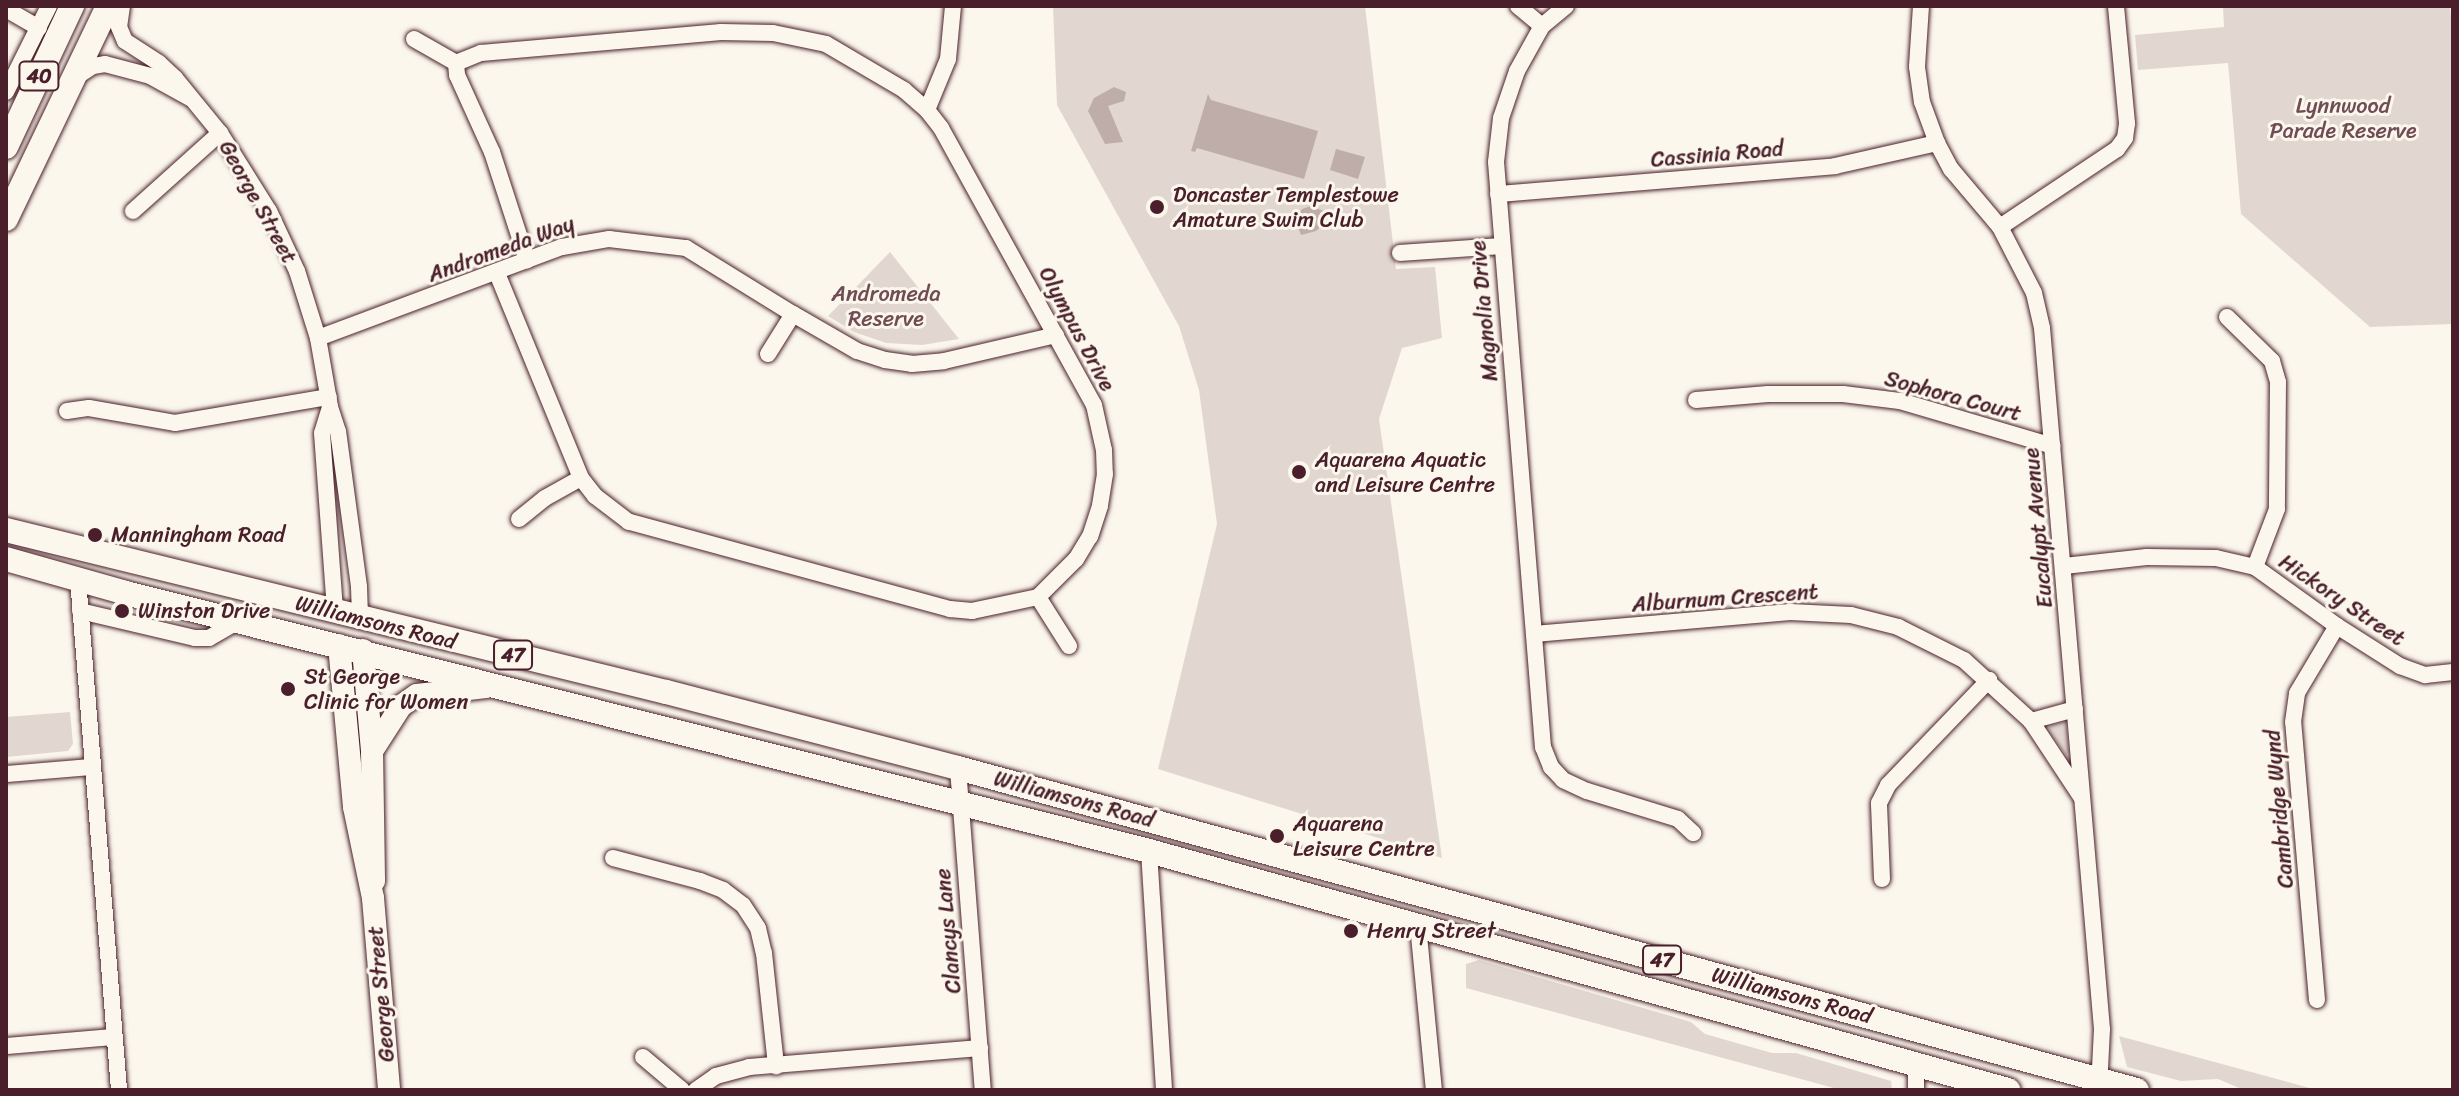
<!DOCTYPE html>
<html>
<head>
<meta charset="utf-8">
<style>
	body { margin:0 }
	#map { position:relative; width:2459px; height:1096px; overflow:hidden; background:#fbf7ec; font-family:Sriracha,sans-serif }
	div>[style] { position:absolute }
	.green>* { inset:0; background:#e2d7d0 }
	.water>* { inset:0; background:#bfadaa }
	.roads { filter:drop-shadow(0 0 2px #4a1f2b) drop-shadow(0 0 2px #4a1f2b) }
	.street>* { height:16px; margin:-8px; padding:0 8px; transform-origin:8px; border-radius:8px; background:#fbf7ec }
	.secondary>* { height:22px; margin:-11px; padding:0 11px; transform-origin:11px; border-radius:11px; background:#fbf7ec }
	.primary>* { height:24px; margin:-12px; padding:0 12px; transform-origin:12px; border-radius:12px; background:#fbf7ec }
	.dots>* { width:22px; height:22px; translate:-50% -50%; box-sizing:border-box; border:4px solid #fbf7ec; border-radius:50% }
	span { translate:-50% -50%; white-space:nowrap; text-align:center; line-height:1.15; -webkit-text-stroke:6px #fbf7ec; paint-order:stroke }
	.shield-label span { padding:2px 6px; background:#fbf7ec; border:2px solid; border-radius:6px; -webkit-text-stroke-width:0 }
	.shield-label { font-size:20px; color:#4a1f2b; font-weight:700 }
	.park-label { font-size:22px; color:#704d54 }
	.street-label { font-size:22px; color:#4a1f2b }
	.poi-label { font-size:22px; color:#4a1f2b }
	.left { translate:0 -50%; text-align:left }
	.frame { position:absolute; inset:0; border:8px solid #4a1f2b; pointer-events:none }
</style>
</head>
<body>
<div id="map">
	<div class="green">
		<i style="clip-path:polygon(1053px 6px,1365px 6px,1396px 269px,1435px 267px,1442px 338px,1402px 348px,1379px 419px,1442px 858px,1158px 769px,1217px 524px,1199px 390px,1179px 326px,1057px 105px)"></i>
		<i style="clip-path:polygon(2223px 6px,2450px 6px,2453px 42px,2453px 324px,2370px 327px,2241px 214px,2228px 63px,2138px 70px,2135px 35px,2224px 27px)"></i>
		<i style="clip-path:polygon(890px 252px,959px 339px,922px 345px,886px 343px,854px 332px,828px 316px)"></i>
		<i style="clip-path:polygon(70px 712px,73px 744px,68px 751px,6px 757px,6px 717px)"></i>
		<i style="clip-path:polygon(2066px 722px,2069px 752px,2066px 755px,2048px 730px,2051px 725px)"></i>
		<i style="clip-path:polygon(1479px 960px,1691px 1022px,1705px 1034px,1772px 1053px,1796px 1053px,1891px 1081px,1892px 1090px,1841px 1090px,1466px 988px,1466px 964px)"></i>
		<i style="clip-path:polygon(2119px 1036px,2317px 1090px,2244px 1090px,2218px 1079px,2181px 1081px,2127px 1067px)"></i>
	</div>
	<div class="water">
		<i style="clip-path:polygon(1114px 87px,1126px 92px,1124px 101px,1108px 106px,1123px 142px,1105px 144px,1088px 111px,1094px 98px)"></i>
		<i style="clip-path:polygon(1208px 94px,1211px 100px,1318px 131px,1304px 179px,1197px 148px,1195px 152px,1191px 151px)"></i>
		<i style="clip-path:polygon(1336px 149px,1365px 157px,1358px 179px,1330px 170px)"></i>
		<i style="clip-path:polygon(1311px 206px,1324px 211px,1324px 224px,1316px 231px,1301px 235px,1295px 219px,1302px 209px)"></i>
	</div>
	<div class="roads">
		<div class="street">
			<i style="left:122px;top:6px;width:21px;rotate:98deg"></i>
			<i style="left:119px;top:27px;width:15px;rotate:67deg"></i>
			<i style="left:125px;top:41px;width:40px;rotate:32.9deg"></i>
			<i style="left:159px;top:63px;width:22px;rotate:43deg"></i>
			<i style="left:175px;top:78px;width:71px;rotate:50.7deg"></i>
			<i style="left:220px;top:133px;width:92px;rotate:57.9deg"></i>
			<i style="left:269px;top:211px;width:66px;rotate:65deg"></i>
			<i style="left:297px;top:271px;width:70px;rotate:72.6deg"></i>
			<i style="left:318px;top:338px;width:70px;rotate:80.1deg"></i>
			<i style="left:330px;top:407px;width:25px;rotate:72deg"></i>
			<i style="left:338px;top:431px;width:157px;rotate:82.3deg"></i>
			<i style="left:359px;top:587px;width:31px;rotate:88deg"></i>
			<i style="left:1518px;top:6px;width:31px;rotate:40deg"></i>
			<i style="left:1566px;top:6px;width:31px;rotate:140deg"></i>
			<i style="left:1542px;top:26px;width:51px;rotate:119.1deg"></i>
			<i style="left:1517px;top:71px;width:50px;rotate:108.8deg"></i>
			<i style="left:1501px;top:118px;width:44px;rotate:96.5deg"></i>
			<i style="left:1496px;top:162px;width:587px;rotate:85.41deg"></i>
			<i style="left:1543px;top:747px;width:22px;rotate:68deg"></i>
			<i style="left:1551px;top:767px;width:18px;rotate:47deg"></i>
			<i style="left:1563px;top:780px;width:26px;rotate:25deg"></i>
			<i style="left:1587px;top:791px;width:95px;rotate:17.1deg"></i>
			<i style="left:1678px;top:819px;width:21px;rotate:43deg"></i>
			<i style="left:1921px;top:6px;width:61px;rotate:93.8deg"></i>
			<i style="left:1917px;top:67px;width:35px;rotate:82deg"></i>
			<i style="left:1922px;top:102px;width:44px;rotate:69.9deg"></i>
			<i style="left:1937px;top:143px;width:30px;rotate:62deg"></i>
			<i style="left:1951px;top:169px;width:76px;rotate:49.8deg"></i>
			<i style="left:2000px;top:227px;width:74px;rotate:62.7deg"></i>
			<i style="left:2034px;top:293px;width:36px;rotate:77deg"></i>
			<i style="left:2042px;top:328px;width:704px;rotate:85.11deg"></i>
			<i style="left:2102px;top:1029px;width:59px;rotate:92.9deg"></i>
			<i style="left:6px;top:9px;width:38px;rotate:30deg"></i>
			<i style="left:414px;top:39px;width:48px;rotate:29.7deg"></i>
			<i style="left:456px;top:63px;width:27px;rotate:-22deg"></i>
			<i style="left:481px;top:53px;width:241px;rotate:-5deg"></i>
			<i style="left:721px;top:32px;width:52px;rotate:1.1deg"></i>
			<i style="left:773px;top:33px;width:54px;rotate:11.7deg"></i>
			<i style="left:826px;top:44px;width:91px;rotate:30.5deg"></i>
			<i style="left:904px;top:90px;width:30px;rotate:41deg"></i>
			<i style="left:927px;top:110px;width:23px;rotate:52deg"></i>
			<i style="left:941px;top:128px;width:316px;rotate:61.1deg"></i>
			<i style="left:1094px;top:405px;width:46px;rotate:77.5deg"></i>
			<i style="left:1104px;top:450px;width:24px;rotate:88deg"></i>
			<i style="left:1105px;top:474px;width:32px;rotate:99deg"></i>
			<i style="left:1100px;top:506px;width:32px;rotate:108deg"></i>
			<i style="left:1090px;top:536px;width:27px;rotate:121deg"></i>
			<i style="left:1076px;top:559px;width:54px;rotate:135deg"></i>
			<i style="left:1038px;top:597px;width:67px;rotate:168deg"></i>
			<i style="left:972px;top:611px;width:22px;rotate:-175deg"></i>
			<i style="left:950px;top:609px;width:333px;rotate:-164.8deg"></i>
			<i style="left:629px;top:522px;width:43px;rotate:-142.6deg"></i>
			<i style="left:595px;top:496px;width:23px;rotate:-128deg"></i>
			<i style="left:581px;top:478px;width:222px;rotate:-112.3deg"></i>
			<i style="left:456px;top:63px;width:12px;rotate:85deg"></i>
			<i style="left:457px;top:75px;width:85px;rotate:65.6deg"></i>
			<i style="left:492px;top:152px;width:114px;rotate:72deg"></i>
			<i style="left:76px;top:77px;width:20px;rotate:-33deg"></i>
			<i style="left:93px;top:66px;width:12px;rotate:-9deg"></i>
			<i style="left:105px;top:64px;width:47px;rotate:14.9deg"></i>
			<i style="left:150px;top:76px;width:46px;rotate:28.8deg"></i>
			<i style="left:6px;top:92px;width:96px;rotate:-63.4deg"></i>
			<i style="left:927px;top:110px;width:55px;rotate:-67.6deg"></i>
			<i style="left:948px;top:59px;width:53px;rotate:-84.6deg"></i>
			<i style="left:1498px;top:194px;width:338px;rotate:-4.7deg"></i>
			<i style="left:1835px;top:166px;width:105px;rotate:-12.7deg"></i>
			<i style="left:133px;top:211px;width:117px;rotate:-41.9deg"></i>
			<i style="left:2000px;top:227px;width:141px;rotate:-33.7deg"></i>
			<i style="left:2117px;top:149px;width:14px;rotate:-54deg"></i>
			<i style="left:2125px;top:138px;width:15px;rotate:-82deg"></i>
			<i style="left:2127px;top:123px;width:118px;rotate:-95.4deg"></i>
			<i style="left:1400px;top:253px;width:101px;rotate:-4deg"></i>
			<i style="left:2227px;top:317px;width:63px;rotate:44.4deg"></i>
			<i style="left:2272px;top:361px;width:22px;rotate:74deg"></i>
			<i style="left:2278px;top:382px;width:127px;rotate:90.5deg"></i>
			<i style="left:2277px;top:509px;width:62px;rotate:110.8deg"></i>
			<i style="left:318px;top:338px;width:260px;rotate:-20.5deg"></i>
			<i style="left:562px;top:247px;width:48px;rotate:-9.7deg"></i>
			<i style="left:609px;top:239px;width:78px;rotate:6.7deg"></i>
			<i style="left:686px;top:248px;width:126px;rotate:31.7deg"></i>
			<i style="left:793px;top:314px;width:74px;rotate:30deg"></i>
			<i style="left:857px;top:351px;width:29px;rotate:18deg"></i>
			<i style="left:885px;top:360px;width:27px;rotate:8deg"></i>
			<i style="left:912px;top:364px;width:32px;rotate:-5deg"></i>
			<i style="left:944px;top:361px;width:115px;rotate:-13.1deg"></i>
			<i style="left:768px;top:354px;width:47px;rotate:-58deg"></i>
			<i style="left:1696px;top:400px;width:72px;rotate:-4.8deg"></i>
			<i style="left:1768px;top:394px;width:75px"></i>
			<i style="left:1843px;top:394px;width:57px;rotate:7deg"></i>
			<i style="left:1900px;top:401px;width:159px;rotate:16.4deg"></i>
			<i style="left:330px;top:407px;width:27px;rotate:107deg"></i>
			<i style="left:322px;top:433px;width:179px;rotate:85.8deg"></i>
			<i style="left:67px;top:411px;width:22px;rotate:-8deg"></i>
			<i style="left:89px;top:408px;width:87px;rotate:9.9deg"></i>
			<i style="left:175px;top:423px;width:156px;rotate:-9.6deg"></i>
			<i style="left:519px;top:519px;width:33px;rotate:-39deg"></i>
			<i style="left:545px;top:498px;width:41px;rotate:-29.1deg"></i>
			<i style="left:2064px;top:566px;width:83px;rotate:-6.2deg"></i>
			<i style="left:2147px;top:557px;width:69px;rotate:0.8deg"></i>
			<i style="left:2216px;top:558px;width:40px;rotate:13deg"></i>
			<i style="left:2255px;top:567px;width:101px;rotate:35.7deg"></i>
			<i style="left:2337px;top:626px;width:75px;rotate:32.4deg"></i>
			<i style="left:2400px;top:666px;width:27px;rotate:20deg"></i>
			<i style="left:2425px;top:675px;width:28px;rotate:-6deg"></i>
			<i style="left:78px;top:579px;width:513px;rotate:85.41deg"></i>
			<i style="left:1038px;top:597px;width:58px;rotate:57.7deg"></i>
			<i style="left:80px;top:611px;width:118px;rotate:13.2deg"></i>
			<i style="left:195px;top:638px;width:14px"></i>
			<i style="left:209px;top:638px;width:36px;rotate:-30deg"></i>
			<i style="left:1534px;top:634px;width:257px;rotate:-4.9deg"></i>
			<i style="left:1790px;top:612px;width:61px;rotate:2.8deg"></i>
			<i style="left:1851px;top:615px;width:49px;rotate:14.3deg"></i>
			<i style="left:1898px;top:627px;width:74px;rotate:26.6deg"></i>
			<i style="left:1964px;top:660px;width:91px;rotate:42.3deg"></i>
			<i style="left:2075px;top:709px;width:46px;rotate:164.7deg"></i>
			<i style="left:2031px;top:721px;width:92px;rotate:56.5deg"></i>
			<i style="left:958px;top:768px;width:323px;rotate:85.6deg"></i>
			<i style="left:6px;top:774px;width:86px;rotate:-4.7deg"></i>
			<i style="left:1149px;top:851px;width:239px;rotate:86.4deg"></i>
			<i style="left:613px;top:858px;width:90px;rotate:14.8deg"></i>
			<i style="left:700px;top:881px;width:25px;rotate:21deg"></i>
			<i style="left:723px;top:890px;width:25px;rotate:37deg"></i>
			<i style="left:743px;top:905px;width:27px;rotate:57deg"></i>
			<i style="left:758px;top:928px;width:26px;rotate:77deg"></i>
			<i style="left:764px;top:953px;width:114px;rotate:83.9deg"></i>
			<i style="left:1882px;top:879px;width:76px;rotate:-92.3deg"></i>
			<i style="left:1879px;top:803px;width:20px;rotate:-63deg"></i>
			<i style="left:1888px;top:785px;width:146px;rotate:-46.1deg"></i>
			<i style="left:1418px;top:925px;width:166px;rotate:84.5deg"></i>
			<i style="left:2317px;top:1000px;width:279px;rotate:-94.9deg"></i>
			<i style="left:2293px;top:722px;width:29px;rotate:-82deg"></i>
			<i style="left:2297px;top:693px;width:78px;rotate:-59.2deg"></i>
			<i style="left:6px;top:1046px;width:108px;rotate:-4.8deg"></i>
			<i style="left:643px;top:1057px;width:51px;rotate:40.2deg"></i>
			<i style="left:1916px;top:1064px;width:26px;rotate:90deg"></i>
			<i style="left:696px;top:1090px;width:24px;rotate:-35deg"></i>
			<i style="left:716px;top:1076px;width:34px;rotate:-15deg"></i>
			<i style="left:749px;top:1067px;width:232px;rotate:-4.7deg"></i>
		</div>
		<div class="secondary">
			<i style="left:339px;top:645px;width:163px;rotate:84.7deg"></i>
			<i style="left:354px;top:807px;width:93px;rotate:78.2deg"></i>
			<i style="left:373px;top:898px;width:193px;rotate:85.2deg"></i>
			<i style="left:363px;top:650px;width:101px;rotate:84.9deg"></i>
			<i style="left:372px;top:751px;width:130px;rotate:89.1deg"></i>
			<i style="left:372px;top:751px;width:54px;rotate:-57.2deg"></i>
			<i style="left:401px;top:706px;width:19px;rotate:-35deg"></i>
			<i style="left:417px;top:695px;width:69px;rotate:-6.6deg"></i>
		</div>
		<div class="primary">
			<i style="left:6px;top:147px;width:156px;rotate:-64.9deg"></i>
			<i style="left:6px;top:219px;width:236px;rotate:-64.4deg"></i>
			<i style="left:6px;top:530px;width:680px;rotate:13.79deg"></i>
			<i style="left:666px;top:692px;width:302px;rotate:14.6deg"></i>
			<i style="left:958px;top:768px;width:1222px;rotate:15.28deg"></i>
			<i style="left:6px;top:559px;width:125px;rotate:15.8deg"></i>
			<i style="left:126px;top:593px;width:1055px;rotate:14.15deg"></i>
			<i style="left:1149px;top:851px;width:892px;rotate:15.55deg"></i>
		</div>
	</div>
	<div class="dots">
		<i style="left:1157px;top:207px;background:#4a1f2b"></i>
		<i style="left:1299px;top:472px;background:#4a1f2b"></i>
		<i style="left:95px;top:535px;background:#4a1f2b"></i>
		<i style="left:122px;top:611px;background:#4a1f2b"></i>
		<i style="left:288px;top:689px;background:#4a1f2b"></i>
		<i style="left:1277px;top:836px;background:#4a1f2b"></i>
		<i style="left:1351px;top:931px;background:#4a1f2b"></i>
	</div>
	<div class="shield-label">
		<span style="left:39px;top:76px">40</span>
		<span style="left:513px;top:655px">47</span>
		<span style="left:1662px;top:960px">47</span>
	</div>
	<div class="park-label">
		<span style="left:2343px;top:118px">Lynnwood<br>Parade Reserve</span>
		<span style="left:886px;top:306px">Andromeda<br>Reserve</span>
	</div>
	<div class="street-label">
		<span style="left:1717px;top:154px;rotate:-5deg">Cassinia Road</span>
		<span style="left:258px;top:202px;rotate:61deg">George Street</span>
		<span style="left:501px;top:249px;rotate:-20deg">Andromeda Way</span>
		<span style="left:1484px;top:311px;rotate:-95deg">Magnolia Drive</span>
		<span style="left:1077px;top:329px;rotate:62deg">Olympus Drive</span>
		<span style="left:1953px;top:396px;rotate:15deg">Sophora Court</span>
		<span style="left:2038px;top:528px;rotate:-95deg">Eucalypt Avenue</span>
		<span style="left:1725px;top:598px;rotate:-4deg">Alburnum Crescent</span>
		<span style="left:2342px;top:600px;rotate:34deg">Hickory Street</span>
		<span style="left:376px;top:622px;rotate:14deg">Williamsons Road</span>
		<span style="left:1074px;top:799px;rotate:15deg">Williamsons Road</span>
		<span style="left:2279px;top:809px;rotate:-95deg">Cambridge Wynd</span>
		<span style="left:948px;top:931px;rotate:-95deg">Clancys Lane</span>
		<span style="left:381px;top:994px;rotate:-95deg">George Street</span>
		<span style="left:1792px;top:995px;rotate:15deg">Williamsons Road</span>
	</div>
	<div class="poi-label">
		<span class="left" style="left:1173px;top:207px">Doncaster Templestowe<br>Amature Swim Club</span>
		<span class="left" style="left:1315px;top:472px">Aquarena Aquatic<br>and Leisure Centre</span>
		<span class="left" style="left:111px;top:535px">Manningham Road</span>
		<span class="left" style="left:138px;top:611px">Winston Drive</span>
		<span class="left" style="left:304px;top:689px">St George<br>Clinic for Women</span>
		<span class="left" style="left:1293px;top:836px">Aquarena<br>Leisure Centre</span>
		<span class="left" style="left:1367px;top:931px">Henry Street</span>
	</div>
	<div class="frame"></div>
</div>
</body>
</html>
